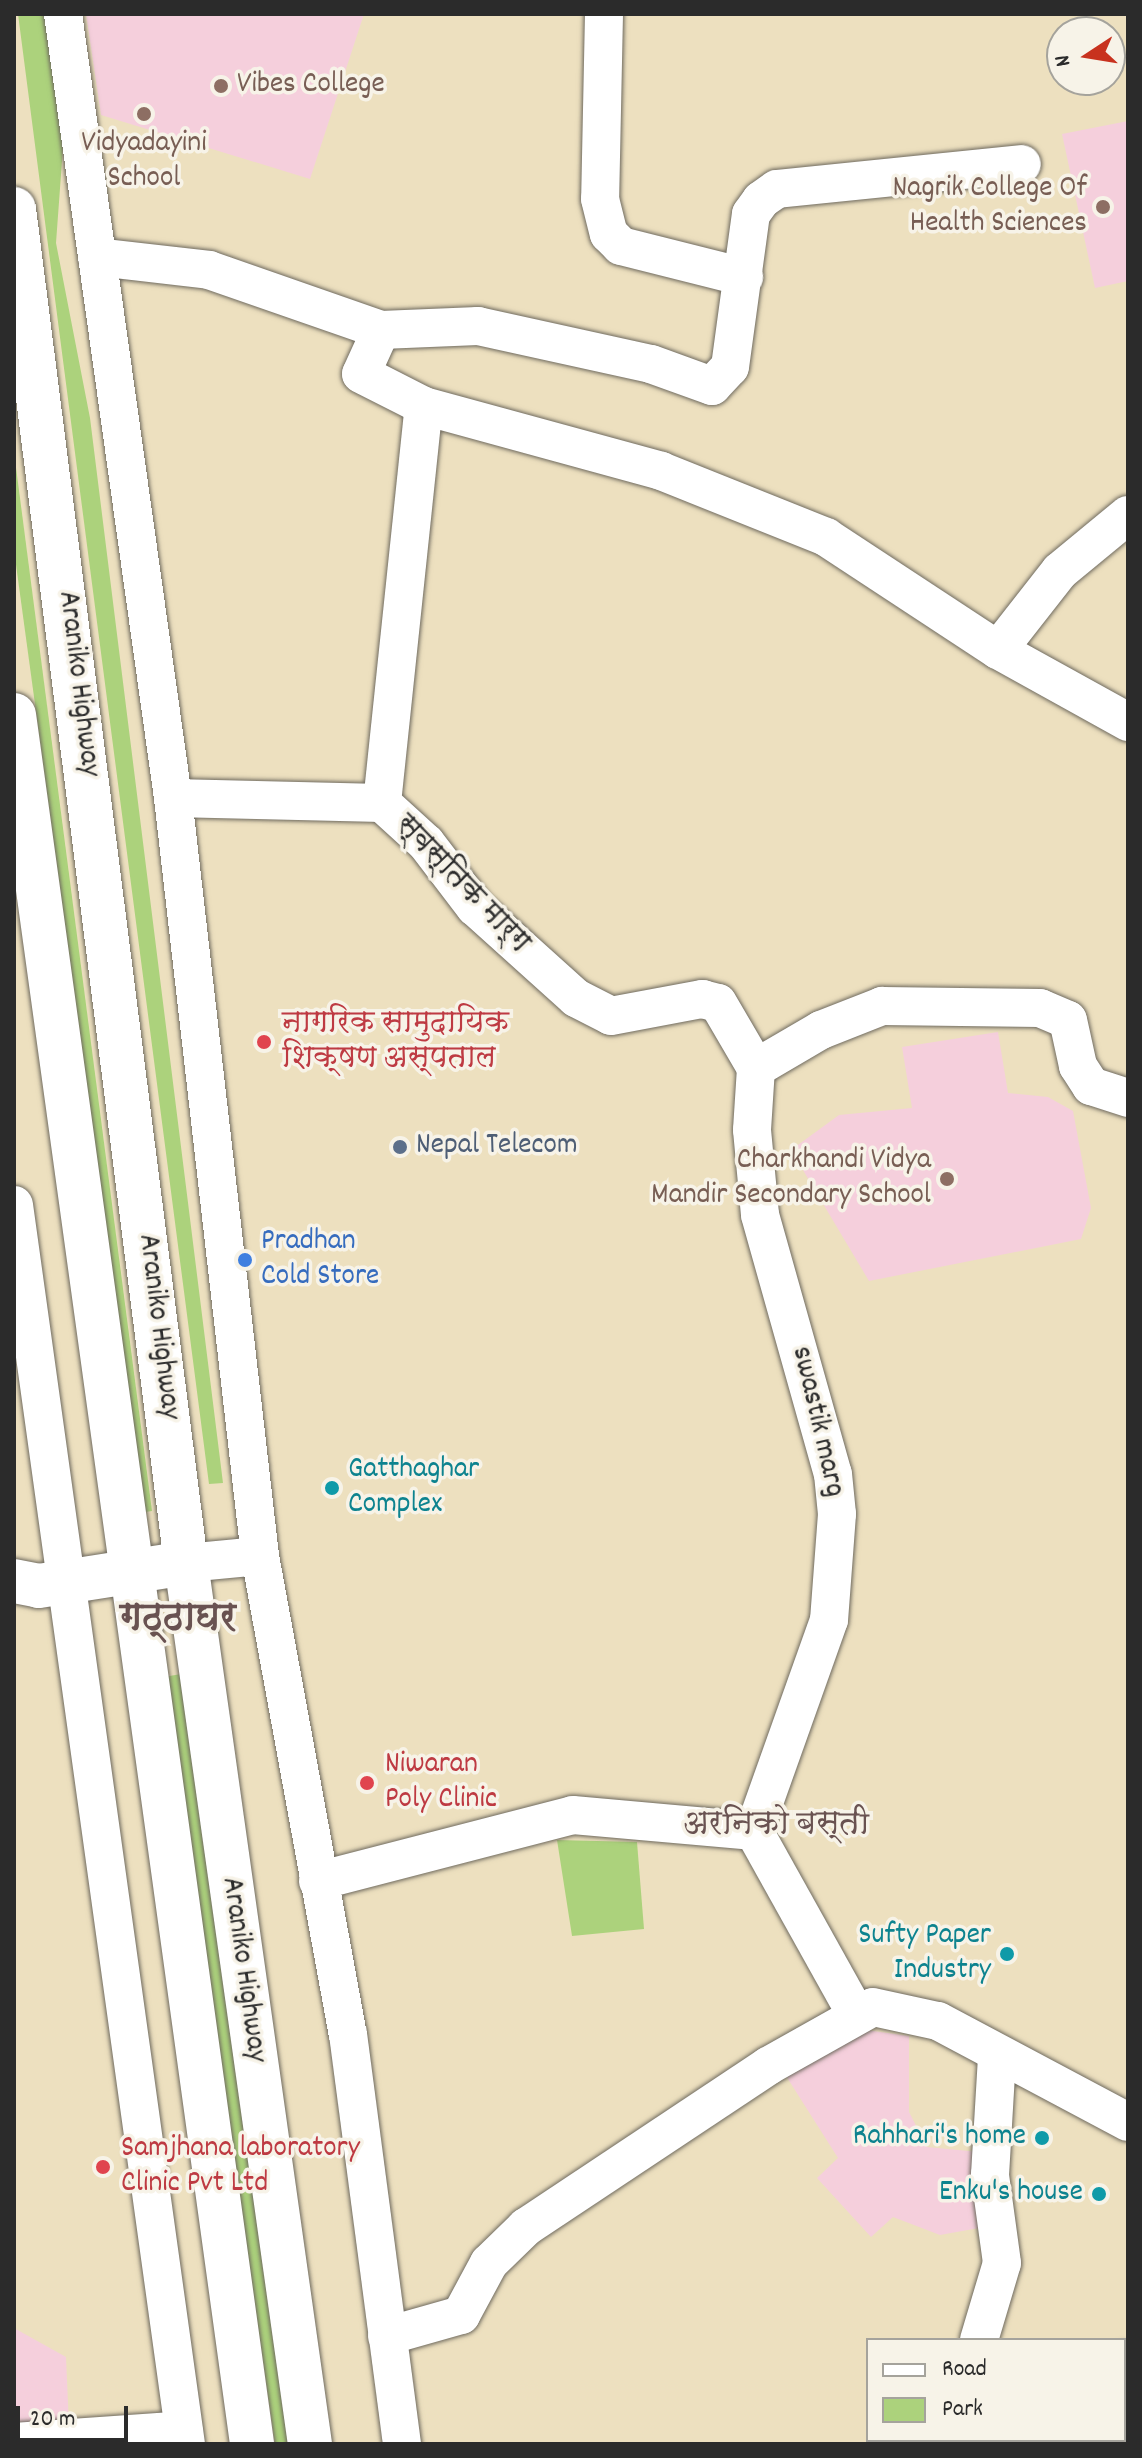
<!DOCTYPE html>
<html>
<head>
<meta charset="utf-8">
<style>
	body { margin:0 }
	#map { position:relative; width:1142px; height:2458px; overflow:hidden; background:#ede0bf; font-family:Dekko,"Playpen Sans Deva",sans-serif }
	div>[style] { position:absolute }
	.built>* { inset:0; background:#f5cfdc }
	.green>* { inset:0; background:#acd27c }
	.roads { filter:drop-shadow(0 0 2px #6f6a5f) drop-shadow(0 0 2px #6f6a5f) }
	.minor>* { height:38px; margin:-19px; padding:0 19px; transform-origin:19px; border-radius:19px; background:#fff }
	.secondary>* { height:44px; margin:-22px; padding:0 22px; transform-origin:22px; border-radius:22px; background:#fff }
	.trunk>* { height:44px; margin:-22px; padding:0 22px; transform-origin:22px; border-radius:22px; background:#fff }
	.dots>* { width:22px; height:22px; translate:-50% -50%; box-sizing:border-box; border:4px solid #f7f3e8; border-radius:50% }
	span { translate:-50% -50%; white-space:nowrap; text-align:center; line-height:1.15; -webkit-text-stroke:7px #f7f3e8; paint-order:stroke }
	.education-label { font-size:30px; color:#785e54 }
	.left { translate:0 -50%; text-align:left }
	.right { translate:-100% -50%; text-align:right }
	.street-label { font-size:30px; color:#2b2b2b }
	.health-label { font-size:30px; color:#be3a42 }
	.service-label { font-size:30px; color:#4e5e75 }
	.shop-label { font-size:30px; color:#366cbe }
	.culture-label { font-size:30px; color:#0d838f }
	.neighbourhood-label { font-size:32px; color:#695251 }
	.district-label { font-size:38px; color:#695251; font-weight:700 }
	.frame { position:absolute; inset:0; border:16px solid #2b2b2b; pointer-events:none }
	.legend { position:absolute; left:866px; top:2338px; width:260px; height:104px; box-sizing:border-box; background:#f7f3e8; border:2px solid #a5a39c; margin:0; padding:10px 14px; list-style:none; font-size:24px; color:#2b2b2b }
	.legend li { display:flex; align-items:center; gap:16px; height:40px }
	.legend b { width:40px; border:2px solid #a5a39c }
	.north { position:absolute; left:1046px; top:16px; width:80px; height:80px; box-sizing:border-box; background:#f7f3e8; border:2px solid #a5a39c; border-radius:50%; rotate:258deg; font-size:22px; font-weight:700; line-height:32px; text-align:center; color:#2b2b2b }
	.north::after { content:''; display:block; margin:auto; width:28px; height:36px; background:#c8321e; clip-path:polygon(50% 0,100% 100%,50% 72%,0 100%) }
	.scale { position:absolute; left:16px; top:2406px; width:112px; height:36px; box-sizing:border-box; border:4px solid #2b2b2b; border-top:0; padding-left:10px; font-size:24px; line-height:28px; white-space:nowrap; color:#2b2b2b; -webkit-text-stroke:6px #f7f3e8; paint-order:stroke }
</style>
</head>
<body>
<div id="map">
	<div class="built">
		<i style="clip-path:polygon(86px 14px,364px 14px,310px 179px,101px 115px)"></i>
		<i style="clip-path:polygon(1128px 121px,1128px 281px,1095px 288px,1062px 134px)"></i>
		<i style="clip-path:polygon(998px 1032px,1008px 1093px,1048px 1097px,1073px 1111px,1091px 1208px,1081px 1239px,869px 1281px,791px 1150px,839px 1115px,912px 1108px,902px 1047px)"></i>
		<i style="clip-path:polygon(852px 2028px,909px 2036px,909px 2112px,927px 2147px,979px 2152px,990px 2226px,940px 2235px,893px 2217px,871px 2237px,817px 2178px,838px 2158px,781px 2068px)"></i>
		<i style="clip-path:polygon(14px 2328px,66px 2357px,69px 2426px,14px 2427px)"></i>
	</div>
	<div class="green">
		<i style="clip-path:polygon(18px 14px,50px 14px,65px 120px,56px 243px,90px 418px,223px 1483px,209px 1484px)"></i>
		<i style="clip-path:polygon(14px 452px,152px 1511px,145px 1512px,14px 550px)"></i>
		<i style="clip-path:polygon(181px 1674px,293px 2444px,275px 2444px,164px 1677px)"></i>
		<i style="clip-path:polygon(557px 1840px,637px 1842px,644px 1929px,572px 1936px)"></i>
	</div>
	<div class="roads">
		<div class="minor">
			<i style="left:63px;top:14px;width:792px;rotate:82.01deg"></i>
			<i style="left:173px;top:798px;width:763px;rotate:83.45deg"></i>
			<i style="left:260px;top:1556px;width:486px;rotate:79.6deg"></i>
			<i style="left:348px;top:2034px;width:414px;rotate:82.5deg"></i>
			<i style="left:604px;top:14px;width:185px;rotate:91.2deg"></i>
			<i style="left:600px;top:199px;width:36px;rotate:76deg"></i>
			<i style="left:609px;top:234px;width:17px;rotate:45deg"></i>
			<i style="left:621px;top:246px;width:127px;rotate:14.1deg"></i>
			<i style="left:97px;top:257px;width:113px;rotate:6.6deg"></i>
			<i style="left:209px;top:270px;width:182px;rotate:19.2deg"></i>
			<i style="left:381px;top:330px;width:48px;rotate:114.4deg"></i>
			<i style="left:361px;top:374px;width:71px;rotate:26.9deg"></i>
			<i style="left:424px;top:406px;width:246px;rotate:15.3deg"></i>
			<i style="left:661px;top:471px;width:178px;rotate:21.8deg"></i>
			<i style="left:826px;top:537px;width:206px;rotate:33.3deg"></i>
			<i style="left:998px;top:650px;width:149px;rotate:29deg"></i>
			<i style="left:381px;top:330px;width:97px;rotate:-2.4deg"></i>
			<i style="left:478px;top:326px;width:177px;rotate:12.4deg"></i>
			<i style="left:651px;top:364px;width:65px;rotate:19.8deg"></i>
			<i style="left:712px;top:386px;width:26px;rotate:-47deg"></i>
			<i style="left:730px;top:367px;width:154px;rotate:-82.2deg"></i>
			<i style="left:751px;top:214px;width:17px;rotate:-54deg"></i>
			<i style="left:761px;top:200px;width:19px;rotate:-35deg"></i>
			<i style="left:777px;top:189px;width:246px;rotate:-5.8deg"></i>
			<i style="left:998px;top:650px;width:100px;rotate:-51.9deg"></i>
			<i style="left:1060px;top:571px;width:88px;rotate:-39.5deg"></i>
			<i style="left:173px;top:798px;width:209px;rotate:1.4deg"></i>
			<i style="left:382px;top:803px;width:59px;rotate:42.3deg"></i>
			<i style="left:426px;top:843px;width:81px;rotate:52.6deg"></i>
			<i style="left:475px;top:907px;width:136px;rotate:42deg"></i>
			<i style="left:576px;top:998px;width:39px;rotate:27deg"></i>
			<i style="left:611px;top:1016px;width:93px;rotate:-10.6deg"></i>
			<i style="left:702px;top:999px;width:16px;rotate:14deg"></i>
			<i style="left:718px;top:1003px;width:75px;rotate:59.7deg"></i>
			<i style="left:756px;top:1068px;width:62px;rotate:93.7deg"></i>
			<i style="left:752px;top:1130px;width:85px;rotate:84.6deg"></i>
			<i style="left:760px;top:1215px;width:269px;rotate:74.3deg"></i>
			<i style="left:833px;top:1474px;width:40px;rotate:84.3deg"></i>
			<i style="left:837px;top:1514px;width:106px;rotate:94.3deg"></i>
			<i style="left:829px;top:1620px;width:224px;rotate:109.6deg"></i>
			<i style="left:754px;top:1831px;width:210px;rotate:60.9deg"></i>
			<i style="left:382px;top:803px;width:399px;rotate:-84deg"></i>
			<i style="left:756px;top:1068px;width:75px;rotate:-30.3deg"></i>
			<i style="left:821px;top:1030px;width:66px;rotate:-21.5deg"></i>
			<i style="left:882px;top:1006px;width:158px;rotate:0.7deg"></i>
			<i style="left:1040px;top:1008px;width:30px;rotate:23deg"></i>
			<i style="left:1068px;top:1020px;width:47px;rotate:77.7deg"></i>
			<i style="left:1078px;top:1066px;width:24px;rotate:57deg"></i>
			<i style="left:1091px;top:1086px;width:39px;rotate:18deg"></i>
			<i style="left:14px;top:1205px;width:1251px;rotate:82.1deg"></i>
			<i style="left:186px;top:1563px;width:74px;rotate:-5.4deg"></i>
			<i style="left:318px;top:1881px;width:263px;rotate:-14.5deg"></i>
			<i style="left:573px;top:1815px;width:182px;rotate:5.1deg"></i>
			<i style="left:387px;top:2336px;width:77px;rotate:-15.8deg"></i>
			<i style="left:461px;top:2315px;width:59px;rotate:-61.7deg"></i>
			<i style="left:489px;top:2263px;width:52px;rotate:-44.2deg"></i>
			<i style="left:526px;top:2227px;width:291px;rotate:-33.6deg"></i>
			<i style="left:768px;top:2066px;width:120px;rotate:-29.3deg"></i>
			<i style="left:873px;top:2007px;width:66px;rotate:12.2deg"></i>
			<i style="left:938px;top:2021px;width:215px;rotate:28deg"></i>
			<i style="left:979px;top:2340px;width:80px;rotate:-73.4deg"></i>
			<i style="left:1002px;top:2263px;width:89px;rotate:-97.8deg"></i>
			<i style="left:990px;top:2175px;width:117px;rotate:-86.6deg"></i>
			<i style="left:1124px;top:2368px;width:8px;rotate:-60deg"></i>
			<i style="left:14px;top:2442px;width:170px;rotate:-4deg"></i>
			<i style="left:942px;top:2444px;width:4px;rotate:-76deg"></i>
			<i style="left:1081px;top:2444px;width:5px;rotate:-53deg"></i>
		</div>
		<div class="secondary">
			<i style="left:14px;top:1581px;width:25px;rotate:11deg"></i>
			<i style="left:39px;top:1586px;width:149px;rotate:-8.9deg"></i>
		</div>
		<div class="trunk">
			<i style="left:14px;top:209px;width:1365px;rotate:82.76deg"></i>
			<i style="left:186px;top:1563px;width:890px;rotate:81.99deg"></i>
			<i style="left:14px;top:715px;width:1745px;rotate:82.16deg"></i>
		</div>
	</div>
	<div class="dots">
		<i style="left:221px;top:86px;background:#8d6e63"></i>
		<i style="left:144px;top:114px;background:#8d6e63"></i>
		<i style="left:1103px;top:207px;background:#8d6e63"></i>
		<i style="left:264px;top:1042px;background:#e0444e"></i>
		<i style="left:400px;top:1147px;background:#5c6f8a"></i>
		<i style="left:947px;top:1179px;background:#8d6e63"></i>
		<i style="left:245px;top:1260px;background:#3f7fe0"></i>
		<i style="left:332px;top:1488px;background:#0f9aa8"></i>
		<i style="left:367px;top:1783px;background:#e0444e"></i>
		<i style="left:1007px;top:1954px;background:#0f9aa8"></i>
		<i style="left:1042px;top:2138px;background:#0f9aa8"></i>
		<i style="left:103px;top:2167px;background:#e0444e"></i>
		<i style="left:1099px;top:2194px;background:#0f9aa8"></i>
	</div>
	<div class="education-label">
		<span class="left" style="left:237px;top:86px">Vibes College</span>
		<span style="left:144px;top:162px">Vidyadayini<br>School</span>
		<span class="right" style="left:1087px;top:207px">Nagrik College Of<br>Health Sciences</span>
		<span class="right" style="left:931px;top:1179px">Charkhandi Vidya<br>Mandir Secondary School</span>
	</div>
	<div class="street-label">
		<span style="left:77px;top:684px;rotate:83deg">Araniko Highway</span>
		<span style="left:461px;top:885px;rotate:46deg">स्वस्तिक मार्ग</span>
		<span style="left:157px;top:1327px;rotate:83deg">Araniko Highway</span>
		<span style="left:816px;top:1422px;rotate:77deg">swastik marg</span>
		<span style="left:242px;top:1970px;rotate:82deg">Araniko Highway</span>
	</div>
	<div class="health-label">
		<span class="left" style="left:282px;top:1042px">नागरिक सामुदायिक<br>शिक्षण अस्पताल</span>
		<span class="left" style="left:385px;top:1783px">Niwaran<br>Poly Clinic</span>
		<span class="left" style="left:121px;top:2167px">Samjhana laboratory<br>Clinic Pvt Ltd</span>
	</div>
	<div class="service-label">
		<span class="left" style="left:416px;top:1147px">Nepal Telecom</span>
	</div>
	<div class="shop-label">
		<span class="left" style="left:261px;top:1260px">Pradhan<br>Cold Store</span>
	</div>
	<div class="culture-label">
		<span class="left" style="left:348px;top:1488px">Gatthaghar<br>Complex</span>
		<span class="right" style="left:991px;top:1954px">Sufty Paper<br>Industry</span>
		<span class="right" style="left:1026px;top:2138px">Rahhari's home</span>
		<span class="right" style="left:1083px;top:2194px">Enku's house</span>
	</div>
	<div class="neighbourhood-label">
		<span style="left:776px;top:1826px">अरनिको बस्ती</span>
	</div>
	<div class="district-label">
		<span style="left:178px;top:1621px">गठ्ठाघर</span>
	</div>
	<div class="frame"></div>
	<ul class="legend">
	<li><b style="height:10px;background:#fff"></b>Road</li>
	<li><b style="height:22px;background:#acd27c"></b>Park</li>
	</ul>
	<div class="north">N</div>
	<div class="scale">20 m</div>
</div>
</body>
</html>
